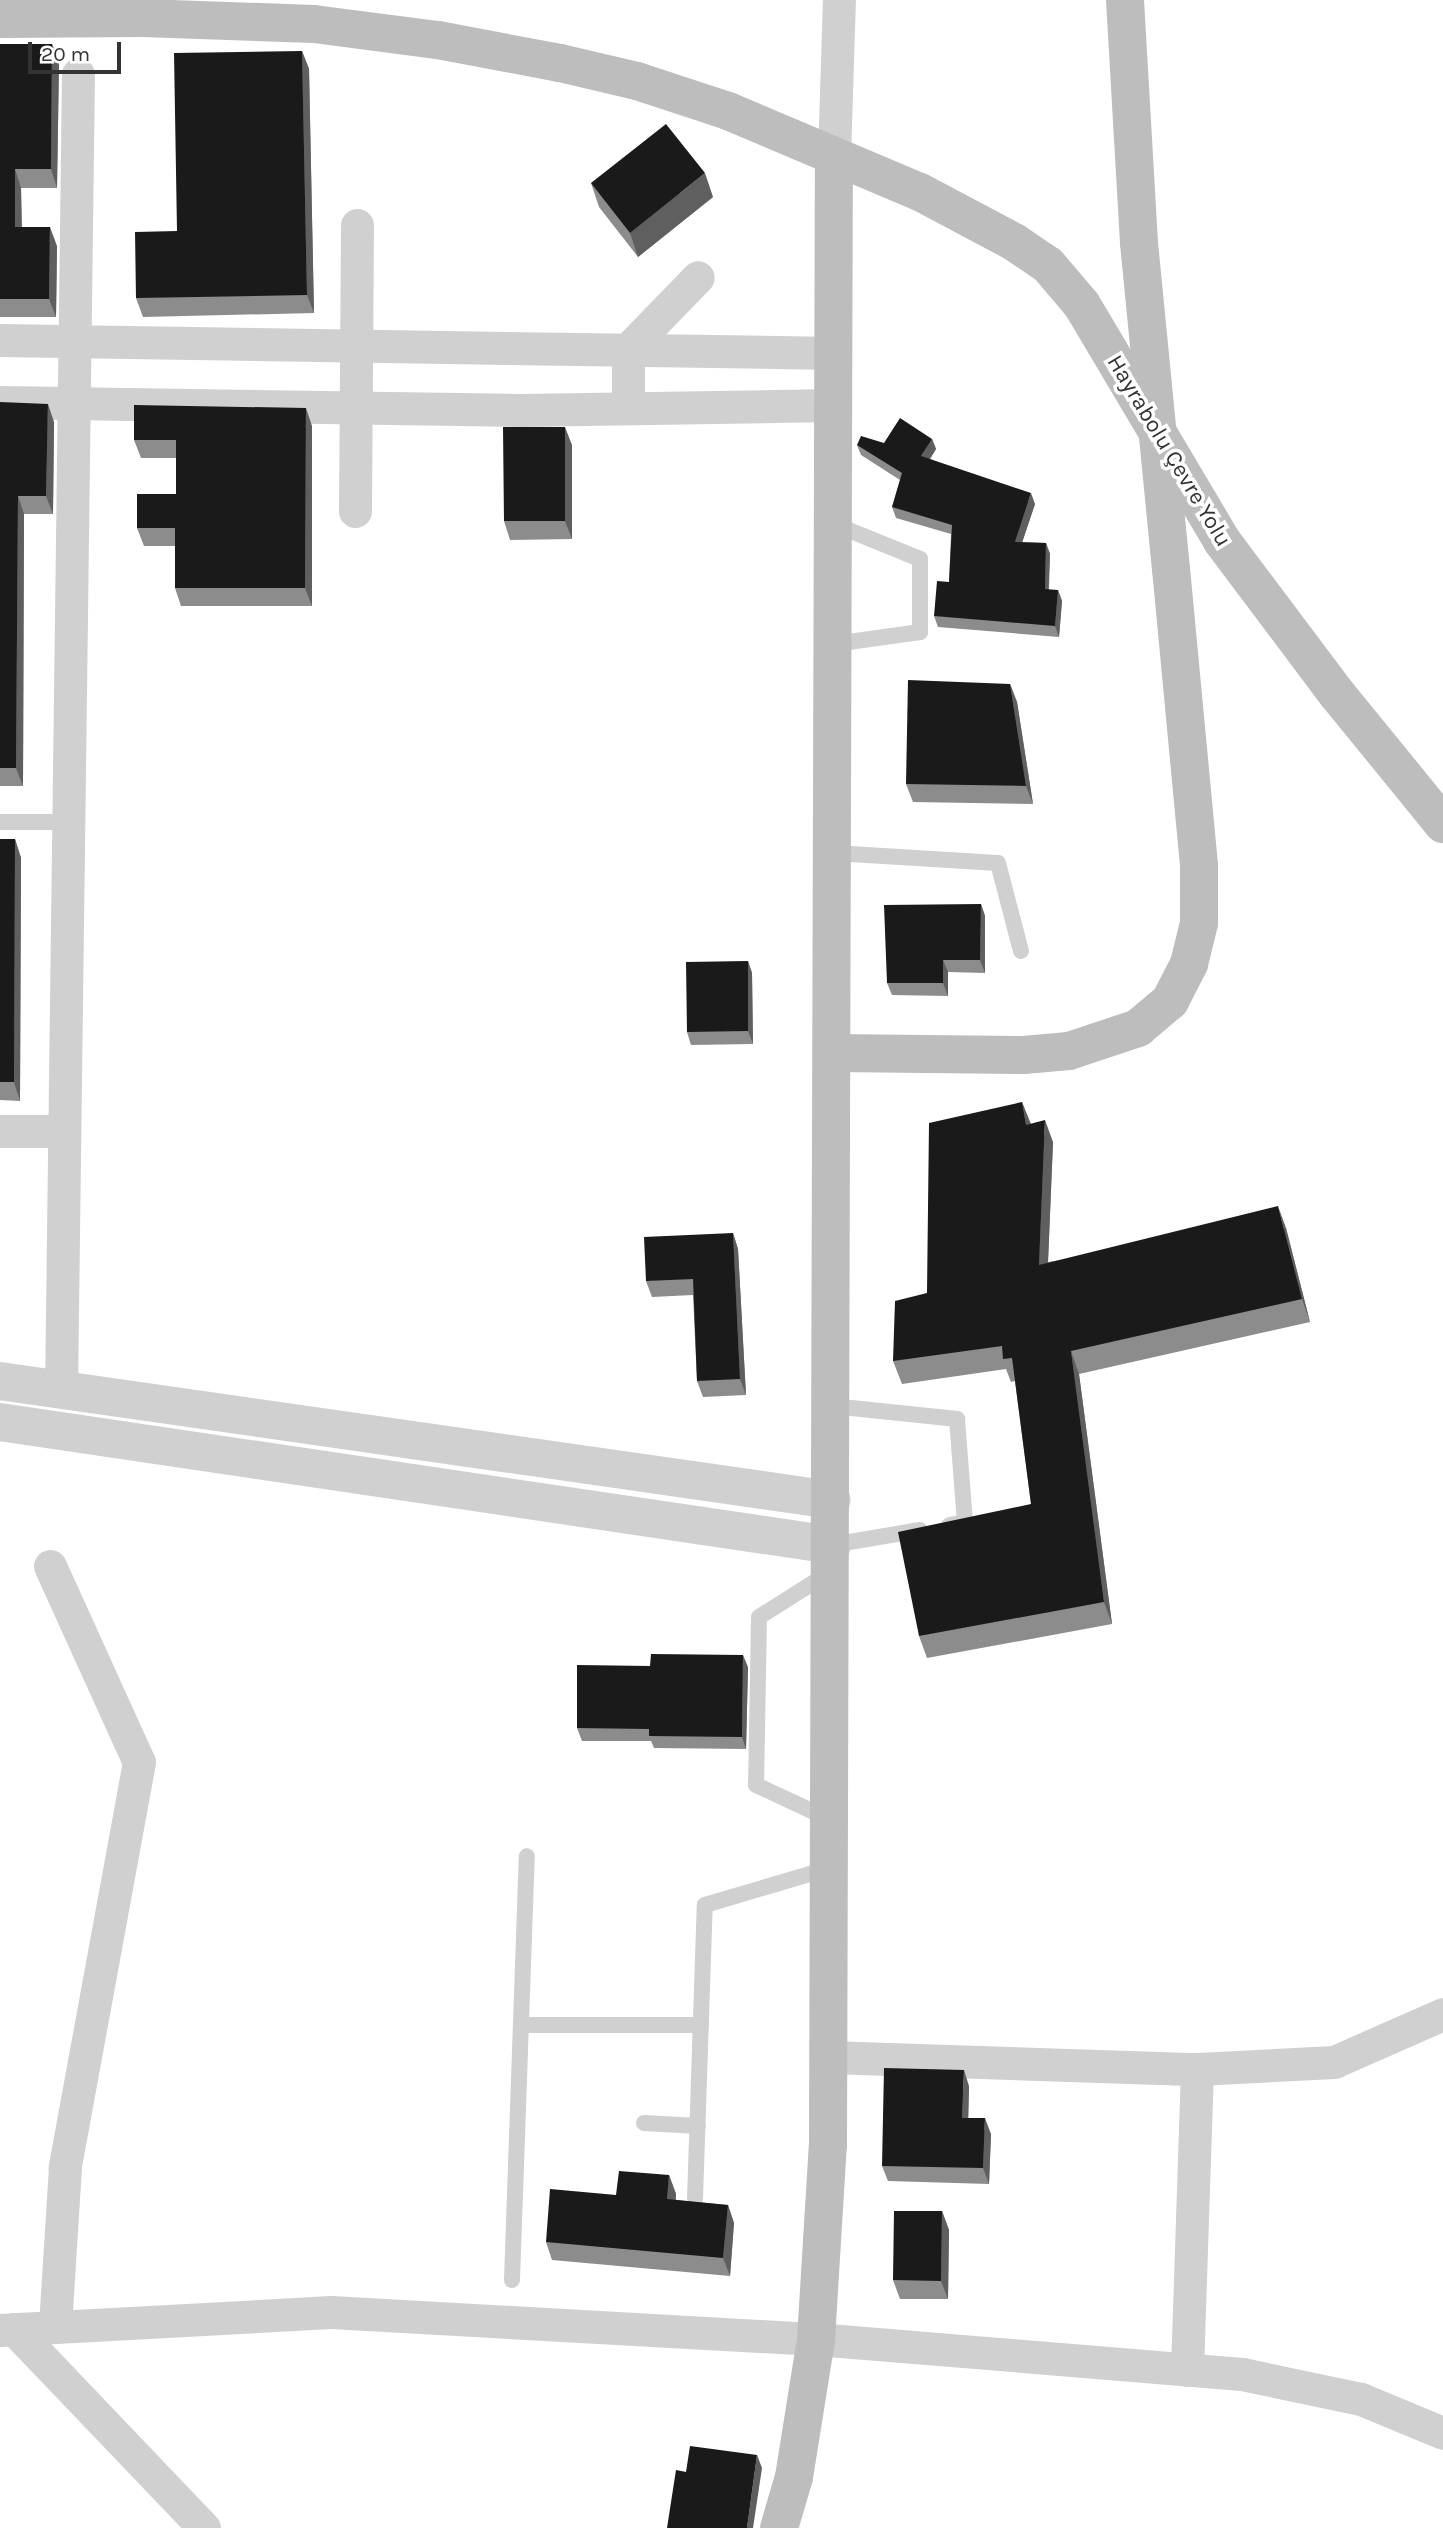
<!DOCTYPE html>
<html>
<head>
<meta charset="utf-8">
<style>
	body { margin:0 }
	#map { position:relative; width:1443px; height:2528px; overflow:hidden; background:#fff; font-family:Karla,sans-serif }
	div>[style] { position:absolute }
	.service>* { height:16px; margin:-8px; padding:0 8px; transform-origin:8px; border-radius:8px; background:#d0d0d0 }
	.minor>* { height:33px; margin:-16.5px; padding:0 16.5px; transform-origin:16.5px; border-radius:16.5px; background:#d0d0d0 }
	.tertiary>* { height:38px; margin:-19px; padding:0 19px; transform-origin:19px; border-radius:19px; background:#d0d0d0 }
	.secondary>* { height:38px; margin:-19px; padding:0 19px; transform-origin:19px; border-radius:19px; background:#bdbdbd }
	.secondary-bridge>* { height:38px; margin:-19px; padding:0 19px; transform-origin:19px; border-radius:19px; background:#bdbdbd }
	.wall>* { inset:0; background:#8c8c8c }
	.shaded-wall>* { inset:0; background:#5f5f5f }
	.building>* { inset:0; background:#1a1a1a }
	span { translate:-50% -50%; white-space:nowrap; text-align:center; line-height:1.15; -webkit-text-stroke:7px #fff; paint-order:stroke }
	.street-label { font-size:23px; color:#333 }
	.scale { position:absolute; left:28px; top:42px; width:93px; height:32px; box-sizing:border-box; border:4px solid #333; border-top:0; padding-left:9px; font-size:21px; line-height:24px; white-space:nowrap; color:#333; -webkit-text-stroke:5px #fff; paint-order:stroke }
</style>
</head>
<body>
<div id="map">
	<div class="service">
		<i style="left:834px;top:644px;width:87px;rotate:-7.9deg"></i>
		<i style="left:920px;top:632px;width:73px;rotate:-90deg"></i>
		<i style="left:920px;top:559px;width:93px;rotate:-157.9deg"></i>
		<i style="left:0;top:822px;width:67px"></i>
		<i style="left:834px;top:853px;width:164px;rotate:3.5deg"></i>
		<i style="left:998px;top:863px;width:91px;rotate:75.4deg"></i>
		<i style="left:832px;top:1406px;width:126px;rotate:5.9deg"></i>
		<i style="left:957px;top:1419px;width:103px;rotate:85.6deg"></i>
		<i style="left:965px;top:1522px;width:16px;rotate:169deg"></i>
		<i style="left:832px;top:1545px;width:89px;rotate:-9.7deg"></i>
		<i style="left:827px;top:1574px;width:80px;rotate:147.7deg"></i>
		<i style="left:759px;top:1617px;width:168px;rotate:91deg"></i>
		<i style="left:756px;top:1785px;width:81px;rotate:25deg"></i>
		<i style="left:521px;top:2025px;width:180px"></i>
		<i style="left:644px;top:2123px;width:54px;rotate:3.2deg"></i>
		<i style="left:695px;top:2199px;width:294px;rotate:-88.1deg"></i>
		<i style="left:705px;top:1905px;width:130px;rotate:-16.5deg"></i>
		<i style="left:512px;top:2280px;width:424px;rotate:-88deg"></i>
	</div>
	<div class="minor">
		<i style="left:834px;top:157px;width:157px;rotate:-88.2deg"></i>
		<i style="left:0;top:340px;width:834px;rotate:0.89deg"></i>
		<i style="left:0;top:402px;width:520px;rotate:0.88deg"></i>
		<i style="left:520px;top:410px;width:314px;rotate:-0.9deg"></i>
		<i style="left:628px;top:408px;width:59px;rotate:-90deg"></i>
		<i style="left:628px;top:349px;width:100px;rotate:-45.8deg"></i>
		<i style="left:355px;top:511px;width:286px;rotate:-89.6deg"></i>
		<i style="left:0;top:1131px;width:61px"></i>
		<i style="left:61px;top:1390px;width:1316px;rotate:-89.26deg"></i>
		<i style="left:50px;top:1566px;width:215px;rotate:65.6deg"></i>
		<i style="left:139px;top:1762px;width:412px;rotate:100.4deg"></i>
		<i style="left:65px;top:2167px;width:160px;rotate:93.6deg"></i>
		<i style="left:828px;top:2057px;width:369px;rotate:1.9deg"></i>
		<i style="left:1197px;top:2069px;width:137px;rotate:-2.9deg"></i>
		<i style="left:1334px;top:2062px;width:119px;rotate:-23.8deg"></i>
		<i style="left:14px;top:2329px;width:275px;rotate:46.3deg"></i>
		<i style="left:0;top:2330px;width:331px;rotate:-3.1deg"></i>
		<i style="left:331px;top:2312px;width:486px;rotate:3.2deg"></i>
		<i style="left:816px;top:2339px;width:427px;rotate:4.7deg"></i>
		<i style="left:1242px;top:2374px;width:122px;rotate:11.9deg"></i>
		<i style="left:1361px;top:2399px;width:89px;rotate:22.5deg"></i>
		<i style="left:1187px;top:2370px;width:301px;rotate:-88.1deg"></i>
	</div>
	<div class="tertiary">
		<i style="left:0;top:1381px;width:840px;rotate:8.14deg"></i>
		<i style="left:0;top:1422px;width:841px;rotate:8.41deg"></i>
	</div>
	<div class="secondary">
		<i style="left:1125px;top:0;width:243px;rotate:86.7deg"></i>
		<i style="left:0;top:19px;width:143px;rotate:-0.4deg"></i>
		<i style="left:143px;top:18px;width:171px;rotate:2deg"></i>
		<i style="left:314px;top:24px;width:125px;rotate:7.4deg"></i>
		<i style="left:438px;top:40px;width:124px;rotate:10.7deg"></i>
		<i style="left:560px;top:63px;width:79px;rotate:13.2deg"></i>
		<i style="left:637px;top:81px;width:96px;rotate:18.2deg"></i>
		<i style="left:728px;top:111px;width:208px;rotate:22.9deg"></i>
		<i style="left:920px;top:192px;width:106px;rotate:28deg"></i>
		<i style="left:1014px;top:242px;width:41px;rotate:34.1deg"></i>
		<i style="left:1048px;top:265px;width:52px;rotate:49.6deg"></i>
		<i style="left:1082px;top:305px;width:274px;rotate:59.3deg"></i>
		<i style="left:1222px;top:541px;width:191px;rotate:53.1deg"></i>
		<i style="left:1337px;top:694px;width:168px;rotate:50.8deg"></i>
		<i style="left:834px;top:1053px;width:190px;rotate:0.6deg"></i>
		<i style="left:1024px;top:1055px;width:45px;rotate:-5.1deg"></i>
		<i style="left:1069px;top:1051px;width:73px;rotate:-18.4deg"></i>
		<i style="left:1138px;top:1028px;width:42px;rotate:-40.2deg"></i>
		<i style="left:1170px;top:1001px;width:42px;rotate:-62.8deg"></i>
		<i style="left:1189px;top:964px;width:42px;rotate:-76.3deg"></i>
		<i style="left:1199px;top:923px;width:58px;rotate:-90deg"></i>
		<i style="left:1199px;top:865px;width:298px;rotate:-95.4deg"></i>
		<i style="left:779px;top:2528px;width:53px;rotate:-73.6deg"></i>
		<i style="left:794px;top:2477px;width:140px;rotate:-80.9deg"></i>
		<i style="left:816px;top:2339px;width:194px;rotate:-86.5deg"></i>
		<i style="left:828px;top:2145px;width:1988px;rotate:-89.83deg"></i>
	</div>
	<div class="secondary-bridge">
		<i style="left:1139px;top:243px;width:327px;rotate:84.4deg"></i>
	</div>
	<div class="wall">
		<i style="clip-path:polygon(0 44px,52px 44px,59px 62px,57px 188px,21px 188px,22px 227px,57px 246px,56px 317px,0 317px)"></i>
		<i style="clip-path:polygon(302px 51px,309px 69px,314px 313px,143px 317px,136px 298px,177px 231px)"></i>
		<i style="clip-path:polygon(591px 183px,713px 197px,638px 257px,599px 207px)"></i>
		<i style="clip-path:polygon(0 402px,54px 422px,53px 514px,24px 514px,23px 786px,0 786px)"></i>
		<i style="clip-path:polygon(312px 426px,312px 606px,181px 606px,175px 588px,175px 546px,144px 546px,137px 528px,176px 494px,176px 458px,141px 458px,134px 440px)"></i>
		<i style="clip-path:polygon(932px 439px,936px 449px,930px 459px,1035px 504px,1022px 542px,1046px 543px,1050px 554px,1049px 590px,1058px 590px,1062px 601px,1059px 637px,938px 627px,934px 616px,949px 582px,951px 534px,896px 518px,892px 507px,900px 480px,861px 455px,857px 445px,884px 443px)"></i>
		<i style="clip-path:polygon(572px 445px,572px 539px,510px 540px,504px 521px)"></i>
		<i style="clip-path:polygon(1010px 684px,1017px 702px,1033px 804px,913px 802px,906px 784px)"></i>
		<i style="clip-path:polygon(0 839px,15px 839px,21px 858px,20px 1101px,0 1100px)"></i>
		<i style="clip-path:polygon(981px 904px,985px 916px,985px 973px,948px 972px,948px 996px,892px 995px,887px 983px)"></i>
		<i style="clip-path:polygon(748px 961px,752px 973px,753px 1044px,691px 1045px,687px 1032px)"></i>
		<i style="clip-path:polygon(1022px 1102px,1030px 1124px,1053px 1142px,1048px 1262px,1286px 1228px,1310px 1322px,1079px 1374px,1112px 1624px,927px 1658px,919px 1636px,1031px 1504px,1015px 1381px,1011px 1382px,1006px 1369px,902px 1384px,893px 1361px)"></i>
		<i style="clip-path:polygon(733px 1233px,738px 1249px,746px 1395px,703px 1397px,697px 1381px,693px 1295px,652px 1297px,646px 1281px)"></i>
		<i style="clip-path:polygon(748px 1667px,746px 1749px,654px 1748px,651px 1741px,582px 1741px,577px 1728px)"></i>
		<i style="clip-path:polygon(969px 2086px,968px 2118px,991px 2134px,989px 2184px,888px 2181px,882px 2166px)"></i>
		<i style="clip-path:polygon(669px 2175px,676px 2194px,676px 2200px,728px 2205px,734px 2223px,730px 2276px,552px 2260px,546px 2242px,616px 2195px)"></i>
		<i style="clip-path:polygon(942px 2211px,949px 2230px,948px 2299px,900px 2299px,893px 2280px)"></i>
	</div>
	<div class="shaded-wall">
		<i style="clip-path:polygon(52px 44px,59px 62px,57px 188px,51px 169px)"></i>
		<i style="clip-path:polygon(302px 51px,309px 69px,314px 313px,307px 295px)"></i>
		<i style="clip-path:polygon(15px 169px,21px 188px,22px 246px,15px 227px)"></i>
		<i style="clip-path:polygon(705px 173px,713px 197px,638px 257px,630px 233px)"></i>
		<i style="clip-path:polygon(50px 227px,57px 246px,56px 317px,49px 299px)"></i>
		<i style="clip-path:polygon(48px 404px,54px 422px,53px 514px,46px 496px)"></i>
		<i style="clip-path:polygon(306px 408px,312px 426px,312px 606px,305px 588px)"></i>
		<i style="clip-path:polygon(565px 427px,572px 445px,572px 539px,565px 521px)"></i>
		<i style="clip-path:polygon(932px 439px,936px 449px,925px 467px,921px 456px)"></i>
		<i style="clip-path:polygon(1031px 493px,1035px 504px,1019px 552px,1015px 542px)"></i>
		<i style="clip-path:polygon(18px 496px,24px 514px,23px 786px,16px 768px)"></i>
		<i style="clip-path:polygon(1046px 543px,1050px 554px,1048px 600px,1045px 589px)"></i>
		<i style="clip-path:polygon(1058px 590px,1062px 601px,1059px 637px,1055px 626px)"></i>
		<i style="clip-path:polygon(1010px 684px,1017px 702px,1033px 804px,1026px 786px)"></i>
		<i style="clip-path:polygon(15px 839px,21px 858px,20px 1101px,14px 1082px)"></i>
		<i style="clip-path:polygon(981px 904px,985px 916px,985px 973px,980px 960px)"></i>
		<i style="clip-path:polygon(943px 960px,948px 972px,948px 996px,943px 983px)"></i>
		<i style="clip-path:polygon(748px 961px,752px 973px,753px 1044px,748px 1031px)"></i>
		<i style="clip-path:polygon(1022px 1102px,1031px 1124px,1026px 1125px)"></i>
		<i style="clip-path:polygon(1045px 1120px,1053px 1142px,1047px 1287px,1039px 1265px)"></i>
		<i style="clip-path:polygon(1278px 1206px,1286px 1228px,1310px 1322px,1302px 1299px)"></i>
		<i style="clip-path:polygon(733px 1233px,738px 1249px,746px 1395px,740px 1379px)"></i>
		<i style="clip-path:polygon(1071px 1351px,1079px 1374px,1112px 1624px,1104px 1602px)"></i>
		<i style="clip-path:polygon(743px 1655px,748px 1667px,746px 1749px,742px 1737px)"></i>
		<i style="clip-path:polygon(964px 2070px,969px 2086px,968px 2133px,962px 2118px)"></i>
		<i style="clip-path:polygon(985px 2118px,991px 2134px,989px 2184px,983px 2168px)"></i>
		<i style="clip-path:polygon(669px 2175px,676px 2194px,674px 2218px,667px 2199px)"></i>
		<i style="clip-path:polygon(728px 2205px,734px 2223px,730px 2276px,723px 2258px)"></i>
		<i style="clip-path:polygon(942px 2211px,949px 2230px,948px 2299px,941px 2281px)"></i>
		<i style="clip-path:polygon(757px 2455px,762px 2468px,753px 2528px,747px 2528px)"></i>
	</div>
	<div class="building">
		<i style="clip-path:polygon(0 44px,52px 44px,51px 169px,15px 169px,15px 227px,50px 227px,49px 299px,0 299px)"></i>
		<i style="clip-path:polygon(302px 51px,307px 295px,136px 298px,135px 232px,177px 231px,174px 53px)"></i>
		<i style="clip-path:polygon(666px 124px,705px 173px,630px 233px,591px 183px)"></i>
		<i style="clip-path:polygon(0 402px,48px 404px,46px 496px,18px 496px,16px 768px,0 768px)"></i>
		<i style="clip-path:polygon(134px 405px,306px 408px,305px 588px,175px 588px,175px 528px,137px 528px,137px 494px,176px 494px,176px 440px,134px 440px)"></i>
		<i style="clip-path:polygon(900px 418px,932px 439px,921px 456px,1031px 493px,1015px 542px,1046px 543px,1045px 589px,1058px 590px,1055px 626px,934px 616px,937px 581px,949px 582px,952px 525px,892px 507px,902px 473px,857px 445px,861px 436px,884px 443px)"></i>
		<i style="clip-path:polygon(503px 427px,565px 427px,565px 521px,504px 521px)"></i>
		<i style="clip-path:polygon(908px 680px,1010px 684px,1026px 786px,906px 784px)"></i>
		<i style="clip-path:polygon(0 839px,15px 839px,14px 1082px,0 1082px)"></i>
		<i style="clip-path:polygon(981px 904px,980px 960px,943px 960px,943px 983px,887px 983px,884px 905px)"></i>
		<i style="clip-path:polygon(748px 961px,748px 1031px,687px 1032px,686px 962px)"></i>
		<i style="clip-path:polygon(1022px 1102px,1026px 1125px,1045px 1120px,1039px 1265px,1278px 1206px,1302px 1299px,1071px 1351px,1104px 1602px,919px 1636px,898px 1532px,1031px 1504px,1012px 1358px,1003px 1359px,1002px 1346px,893px 1361px,895px 1301px,927px 1293px,929px 1123px)"></i>
		<i style="clip-path:polygon(733px 1233px,740px 1379px,697px 1381px,693px 1279px,646px 1281px,644px 1237px)"></i>
		<i style="clip-path:polygon(651px 1654px,743px 1655px,742px 1737px,649px 1736px,649px 1729px,577px 1728px,577px 1665px,650px 1666px)"></i>
		<i style="clip-path:polygon(884px 2068px,964px 2070px,962px 2118px,985px 2118px,983px 2168px,882px 2166px)"></i>
		<i style="clip-path:polygon(619px 2171px,669px 2175px,667px 2199px,728px 2205px,723px 2258px,546px 2242px,550px 2189px,616px 2195px)"></i>
		<i style="clip-path:polygon(894px 2211px,942px 2211px,941px 2281px,893px 2280px)"></i>
		<i style="clip-path:polygon(690px 2446px,757px 2455px,747px 2528px,667px 2528px,676px 2470px,686px 2472px)"></i>
	</div>
	<div class="street-label">
		<span style="left:1169px;top:451px;rotate:59deg">Hayrabolu Çevre Yolu</span>
	</div>
	<div class="scale">20 m</div>
</div>
</body>
</html>
